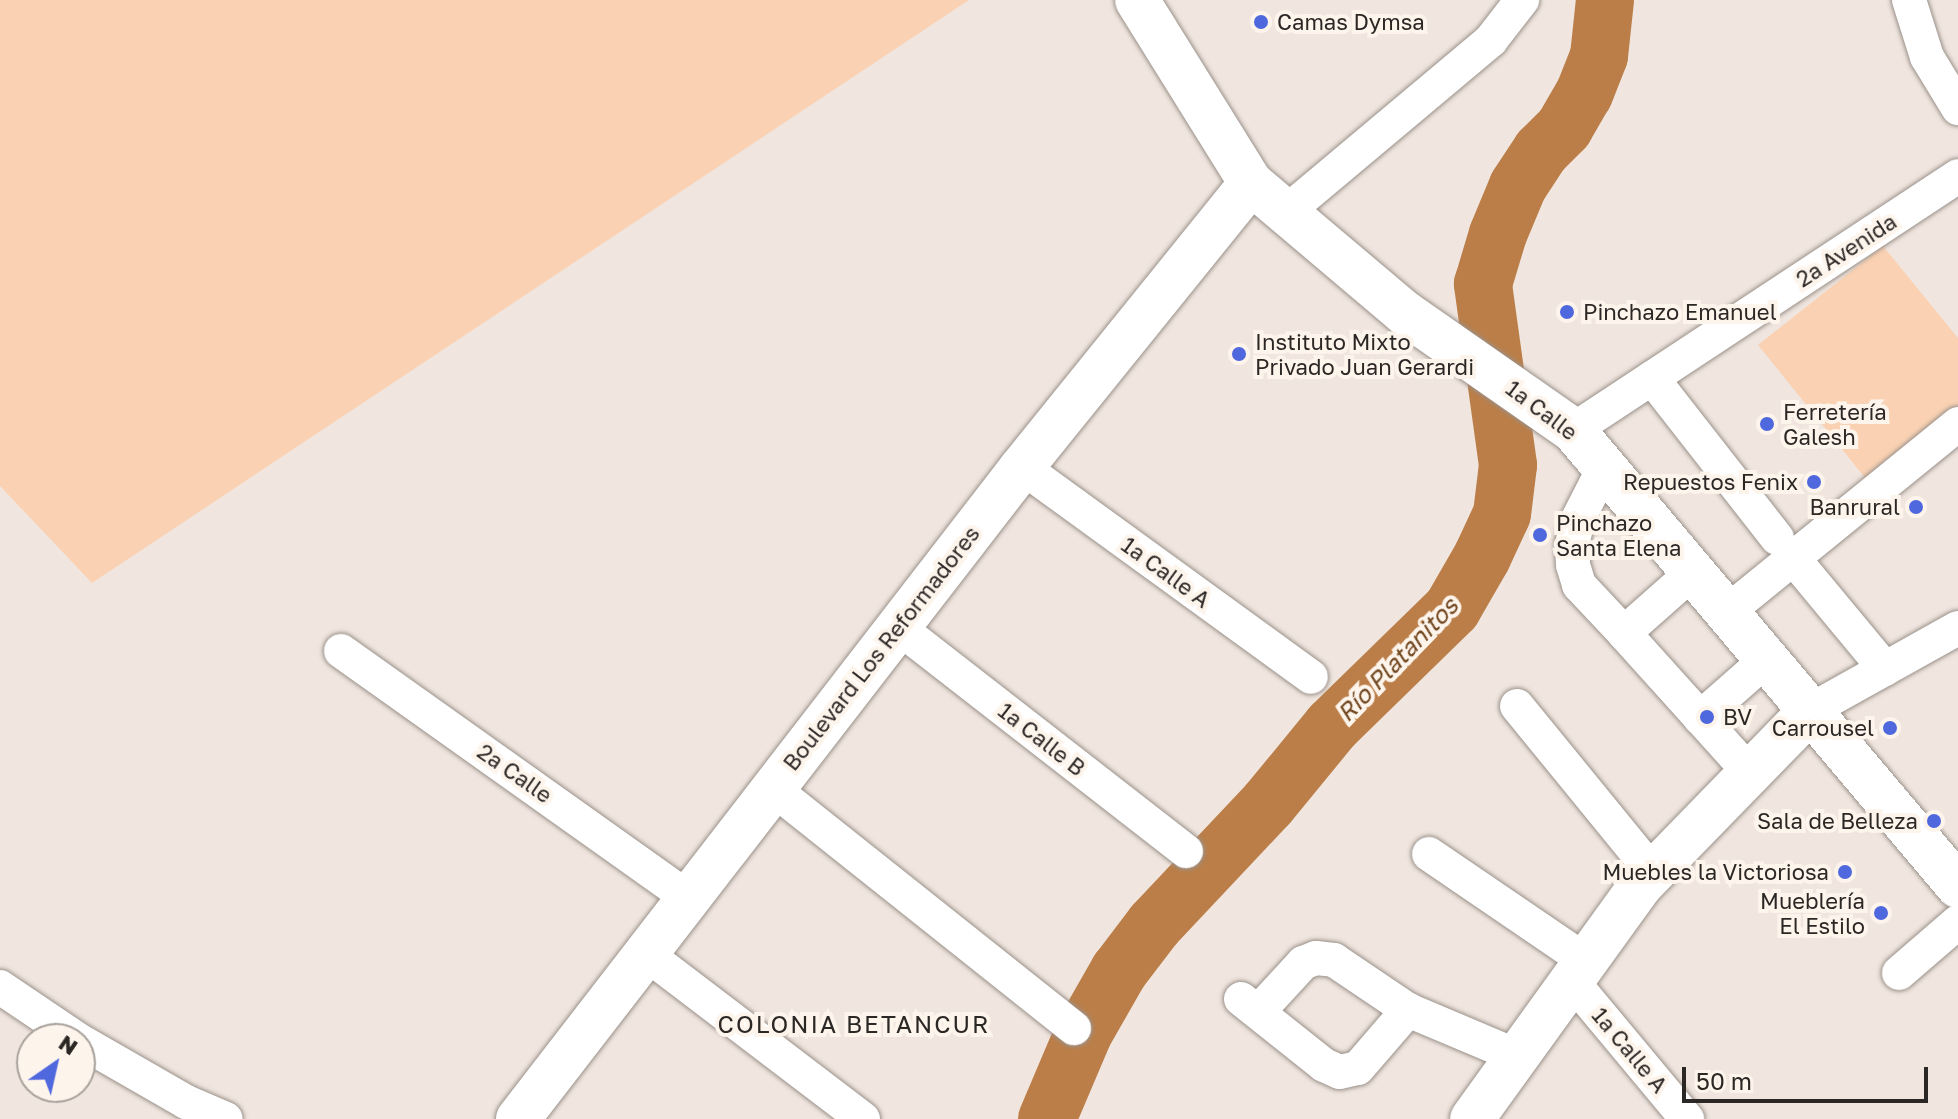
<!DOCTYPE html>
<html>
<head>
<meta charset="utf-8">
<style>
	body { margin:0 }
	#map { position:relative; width:1958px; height:1119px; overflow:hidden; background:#f0e6df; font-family:"Golos Text",sans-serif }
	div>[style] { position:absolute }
	.green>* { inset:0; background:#fad2b3 }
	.river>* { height:58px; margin:-29px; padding:0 29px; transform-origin:29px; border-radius:29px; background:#bb7e48 }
	.roads { filter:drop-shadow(0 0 2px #9a918a) drop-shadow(0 0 2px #9a918a) }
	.minor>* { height:34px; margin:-17px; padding:0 17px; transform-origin:17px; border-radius:17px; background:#fff }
	.major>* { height:44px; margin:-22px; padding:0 22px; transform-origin:22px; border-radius:22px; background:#fff }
	.dots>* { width:22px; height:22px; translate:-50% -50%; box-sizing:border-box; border:4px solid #fdf4ec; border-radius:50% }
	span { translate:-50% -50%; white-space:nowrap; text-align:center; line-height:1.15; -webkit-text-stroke:8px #fdf4ec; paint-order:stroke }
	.poi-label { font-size:22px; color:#2b2725 }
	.left { translate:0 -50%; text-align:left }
	.right { translate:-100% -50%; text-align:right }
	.street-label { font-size:22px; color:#2b2725 }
	.water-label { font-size:24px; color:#70451d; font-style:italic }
	.neighbourhood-label { font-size:24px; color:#2b2725; letter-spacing:2px }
	.north { position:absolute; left:16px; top:1023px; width:80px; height:80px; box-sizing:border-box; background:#fdf4ec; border:2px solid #a9a29c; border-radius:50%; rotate:34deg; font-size:22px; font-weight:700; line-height:32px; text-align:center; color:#2b2725 }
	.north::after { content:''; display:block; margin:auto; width:28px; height:36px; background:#5068dd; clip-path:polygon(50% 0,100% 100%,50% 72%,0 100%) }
	.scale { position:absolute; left:1682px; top:1067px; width:246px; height:36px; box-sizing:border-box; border:4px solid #2b2725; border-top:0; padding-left:10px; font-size:24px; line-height:28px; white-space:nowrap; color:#2b2725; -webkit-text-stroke:6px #fdf4ec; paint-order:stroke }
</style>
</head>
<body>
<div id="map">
	<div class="green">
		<i style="clip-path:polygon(0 0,969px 0,92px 583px,0 486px)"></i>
		<i style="clip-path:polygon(1883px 246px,1958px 338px,1958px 405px,1866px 479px,1758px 345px)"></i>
	</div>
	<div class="river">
		<i style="left:1047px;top:1119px;width:92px;rotate:-67deg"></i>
		<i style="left:1083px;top:1034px;width:73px;rotate:-60.3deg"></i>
		<i style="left:1119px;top:971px;width:58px;rotate:-52.7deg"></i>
		<i style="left:1154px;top:925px;width:166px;rotate:-46.7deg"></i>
		<i style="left:1268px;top:804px;width:101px;rotate:-50.6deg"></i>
		<i style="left:1332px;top:726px;width:168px;rotate:-44.3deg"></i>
		<i style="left:1452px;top:609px;width:60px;rotate:-60deg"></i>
		<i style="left:1482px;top:557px;width:47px;rotate:-65.1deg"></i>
		<i style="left:1502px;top:514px;width:49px;rotate:-83deg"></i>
		<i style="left:1508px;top:465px;width:183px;rotate:-97.9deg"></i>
		<i style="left:1483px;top:284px;width:52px;rotate:-73.3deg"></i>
		<i style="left:1498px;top:234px;width:52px;rotate:-67.4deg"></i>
		<i style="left:1518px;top:186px;width:42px;rotate:-56.7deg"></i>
		<i style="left:1541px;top:151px;width:33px;rotate:-45deg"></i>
		<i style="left:1564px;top:128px;width:39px;rotate:-60deg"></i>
		<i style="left:1584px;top:94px;width:41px;rotate:-68.5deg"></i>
		<i style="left:1599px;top:56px;width:56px;rotate:-83.9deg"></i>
	</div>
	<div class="roads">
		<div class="minor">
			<i style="left:1909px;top:0;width:60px;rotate:72.5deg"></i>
			<i style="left:1927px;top:57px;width:60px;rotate:58.7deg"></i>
			<i style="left:1285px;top:213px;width:269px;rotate:-40deg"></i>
			<i style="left:1491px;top:40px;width:51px;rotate:-52.2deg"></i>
			<i style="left:1652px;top:378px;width:203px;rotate:52deg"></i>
			<i style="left:1573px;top:430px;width:461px;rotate:-33.4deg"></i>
			<i style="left:1605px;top:466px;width:59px;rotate:117deg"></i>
			<i style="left:1578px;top:519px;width:27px;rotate:103deg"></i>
			<i style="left:1572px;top:545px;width:20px;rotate:87deg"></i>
			<i style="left:1573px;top:565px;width:21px;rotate:73deg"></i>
			<i style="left:1579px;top:585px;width:66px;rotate:46.8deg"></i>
			<i style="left:1022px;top:467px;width:357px;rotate:36deg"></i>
			<i style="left:1793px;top:558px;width:144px;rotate:50.3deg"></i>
			<i style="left:1693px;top:572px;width:92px;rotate:138.5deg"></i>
			<i style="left:1624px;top:633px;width:188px;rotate:48deg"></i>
			<i style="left:1727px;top:612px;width:298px;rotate:-39.1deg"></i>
			<i style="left:898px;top:627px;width:365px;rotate:37.9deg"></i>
			<i style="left:341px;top:651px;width:425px;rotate:35.4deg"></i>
			<i style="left:1517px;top:706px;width:215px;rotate:50.8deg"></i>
			<i style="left:1811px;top:710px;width:168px;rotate:-29.2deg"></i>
			<i style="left:1700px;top:718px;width:89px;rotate:-41.4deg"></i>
			<i style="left:772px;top:788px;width:386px;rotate:38.5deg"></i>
			<i style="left:1429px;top:854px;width:190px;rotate:34.3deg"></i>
			<i style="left:645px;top:953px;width:274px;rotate:37.3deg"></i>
			<i style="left:1899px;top:973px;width:78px;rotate:-40.8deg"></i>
			<i style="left:1572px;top:981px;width:180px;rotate:50.2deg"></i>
			<i style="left:0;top:987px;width:93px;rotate:34deg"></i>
			<i style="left:1241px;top:999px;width:106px;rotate:38.5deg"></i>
			<i style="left:1324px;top:1065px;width:17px;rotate:24deg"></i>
			<i style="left:1340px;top:1072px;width:18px;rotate:-13deg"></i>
			<i style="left:1358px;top:1068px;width:77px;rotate:-49.2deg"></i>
			<i style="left:1408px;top:1010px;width:118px;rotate:22.9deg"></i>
			<i style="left:1258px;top:1012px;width:67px;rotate:-47.4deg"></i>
			<i style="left:1303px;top:963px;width:14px;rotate:-21deg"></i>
			<i style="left:1316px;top:958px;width:18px;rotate:6deg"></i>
			<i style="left:1334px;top:960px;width:89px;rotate:34deg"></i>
			<i style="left:80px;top:1041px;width:122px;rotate:29.9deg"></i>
			<i style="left:186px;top:1102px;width:43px;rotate:23deg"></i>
		</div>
		<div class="major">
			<i style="left:1137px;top:0;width:216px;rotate:58.1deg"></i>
			<i style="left:1251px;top:183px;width:202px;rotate:40.2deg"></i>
			<i style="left:1405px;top:313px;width:205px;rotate:34.9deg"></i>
			<i style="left:1573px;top:430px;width:597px;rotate:49.83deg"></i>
			<i style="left:518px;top:1119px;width:824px;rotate:-52.3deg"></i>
			<i style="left:1022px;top:467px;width:365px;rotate:-51.1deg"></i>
			<i style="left:1472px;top:1119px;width:289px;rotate:-54.2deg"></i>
			<i style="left:1641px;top:885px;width:244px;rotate:-45.8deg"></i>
		</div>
	</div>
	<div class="dots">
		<i style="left:1261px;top:22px;background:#5068dd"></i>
		<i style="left:1567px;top:312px;background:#5068dd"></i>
		<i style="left:1239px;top:354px;background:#5068dd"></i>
		<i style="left:1767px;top:424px;background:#5068dd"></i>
		<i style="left:1814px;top:482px;background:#5068dd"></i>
		<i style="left:1916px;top:507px;background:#5068dd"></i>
		<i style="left:1540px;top:535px;background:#5068dd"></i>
		<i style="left:1707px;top:717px;background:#5068dd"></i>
		<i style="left:1890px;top:728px;background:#5068dd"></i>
		<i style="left:1934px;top:821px;background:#5068dd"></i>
		<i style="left:1845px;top:872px;background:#5068dd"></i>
		<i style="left:1881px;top:913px;background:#5068dd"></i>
	</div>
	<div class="poi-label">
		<span class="left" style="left:1277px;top:22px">Camas Dymsa</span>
		<span class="left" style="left:1583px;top:312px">Pinchazo Emanuel</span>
		<span class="left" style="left:1255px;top:354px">Instituto Mixto<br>Privado Juan Gerardi</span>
		<span class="left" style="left:1783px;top:424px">Ferretería<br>Galesh</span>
		<span class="right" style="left:1798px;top:482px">Repuestos Fenix</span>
		<span class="right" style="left:1900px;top:507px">Banrural</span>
		<span class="left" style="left:1556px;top:535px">Pinchazo<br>Santa Elena</span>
		<span class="left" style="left:1723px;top:717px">BV</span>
		<span class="right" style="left:1874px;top:728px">Carrousel</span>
		<span class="right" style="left:1918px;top:821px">Sala de Belleza</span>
		<span class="right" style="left:1829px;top:872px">Muebles la Victoriosa</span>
		<span class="right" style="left:1865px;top:913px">Mueblería<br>El Estilo</span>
	</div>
	<div class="street-label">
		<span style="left:1846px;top:250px;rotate:-33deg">2a Avenida</span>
		<span style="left:1542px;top:410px;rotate:37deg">1a Calle</span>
		<span style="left:1166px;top:572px;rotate:36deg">1a Calle A</span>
		<span style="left:881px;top:648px;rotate:-52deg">Boulevard Los Reformadores</span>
		<span style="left:1042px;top:739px;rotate:38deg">1a Calle B</span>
		<span style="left:515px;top:773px;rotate:35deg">2a Calle</span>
		<span style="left:1630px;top:1050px;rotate:50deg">1a Calle A</span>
	</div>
	<div class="water-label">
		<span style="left:1397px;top:659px;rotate:-46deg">Río Platanitos</span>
	</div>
	<div class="neighbourhood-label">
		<span style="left:854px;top:1024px">COLONIA BETANCUR</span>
	</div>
	<div class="north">N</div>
	<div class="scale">50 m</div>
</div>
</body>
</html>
